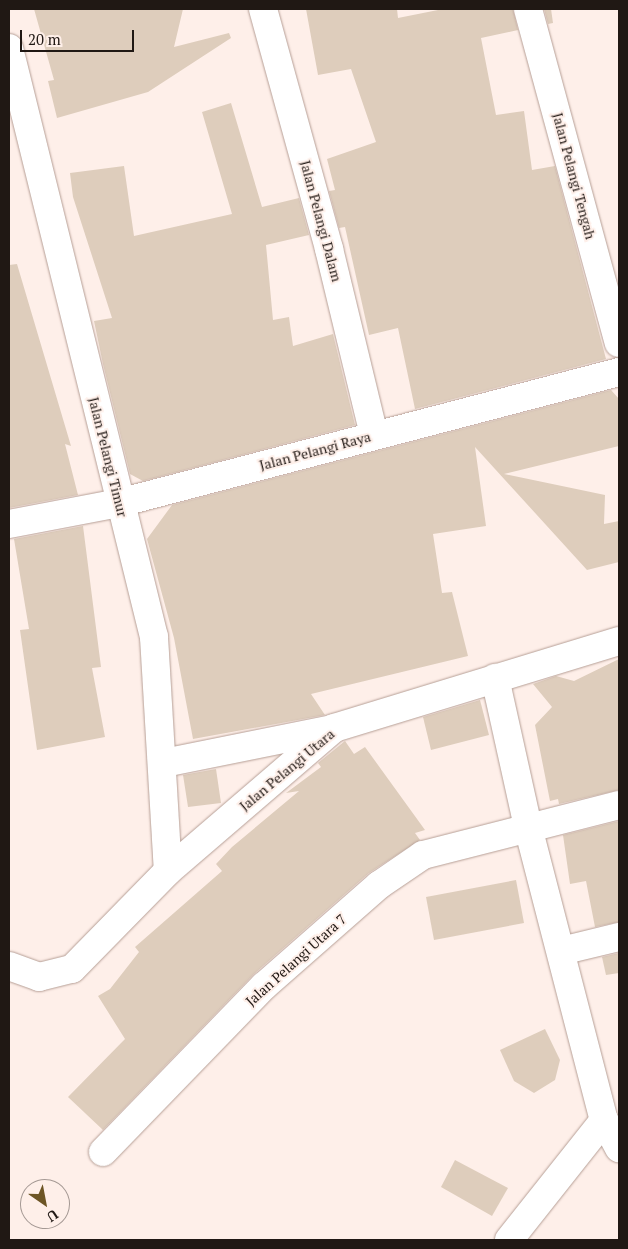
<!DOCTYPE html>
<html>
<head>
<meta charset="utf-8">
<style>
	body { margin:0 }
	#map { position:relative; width:628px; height:1249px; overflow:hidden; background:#feefe9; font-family:"PT Serif",serif }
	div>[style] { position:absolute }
	.building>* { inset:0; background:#decdbc }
	.roads { filter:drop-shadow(0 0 1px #b69f96) drop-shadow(0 0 1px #b69f96) }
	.street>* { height:28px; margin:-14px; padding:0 14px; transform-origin:14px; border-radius:14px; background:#fff }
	span { translate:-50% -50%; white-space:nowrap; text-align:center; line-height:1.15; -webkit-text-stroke:4px #feefe9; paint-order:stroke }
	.street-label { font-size:14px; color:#201814 }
	.frame { position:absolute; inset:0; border:10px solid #201814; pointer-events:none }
	.north { position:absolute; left:20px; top:1179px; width:50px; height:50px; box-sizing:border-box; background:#feefe9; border:1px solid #a59994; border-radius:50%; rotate:147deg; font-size:14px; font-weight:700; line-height:20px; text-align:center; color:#201814 }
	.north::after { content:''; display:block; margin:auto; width:18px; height:22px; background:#6d5525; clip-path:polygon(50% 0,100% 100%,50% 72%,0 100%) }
	.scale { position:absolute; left:20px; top:30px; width:114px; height:22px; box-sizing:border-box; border:2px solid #201814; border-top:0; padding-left:6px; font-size:15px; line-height:18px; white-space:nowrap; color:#201814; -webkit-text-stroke:4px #feefe9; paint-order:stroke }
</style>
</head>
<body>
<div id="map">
	<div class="building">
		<i style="clip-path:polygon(34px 9px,183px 9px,174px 47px,229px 33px,231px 38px,148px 92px,57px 118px,48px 81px,54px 80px)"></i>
		<i style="clip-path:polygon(306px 9px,397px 9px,398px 18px,443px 9px,513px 9px,518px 30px,481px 38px,496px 115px,524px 111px,532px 170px,555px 166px,606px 359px,415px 409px,398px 328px,369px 335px,345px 227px,339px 228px,329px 191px,335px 190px,327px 159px,376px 142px,351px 69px,318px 75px)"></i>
		<i style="clip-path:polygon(544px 9px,551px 9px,553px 23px,548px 24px)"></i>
		<i style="clip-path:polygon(231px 103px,262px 207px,299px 198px,309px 235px,266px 245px,273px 320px,289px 317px,293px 346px,333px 334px,355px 425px,143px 481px,130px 474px,103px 364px,94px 321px,112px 318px,73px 197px,70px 173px,124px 166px,134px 236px,232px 214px,202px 112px)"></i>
		<i style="clip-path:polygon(17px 264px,71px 446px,65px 444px,78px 495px,9px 508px,9px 265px)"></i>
		<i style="clip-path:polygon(611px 390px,619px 399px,619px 446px,504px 474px,605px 495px,604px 524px,619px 521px,619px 562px,587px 570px,475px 447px,486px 526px,433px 534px,442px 593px,452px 592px,468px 656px,311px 694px,325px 715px,193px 739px,174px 638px,147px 539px,172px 505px)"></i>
		<i style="clip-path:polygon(83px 526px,101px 667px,92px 668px,105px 737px,37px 750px,20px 630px,29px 629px,14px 539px)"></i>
		<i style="clip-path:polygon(619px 659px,619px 790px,559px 804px,558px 799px,550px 801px,535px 725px,552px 707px,533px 684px,556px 676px,574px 681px)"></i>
		<i style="clip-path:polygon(480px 700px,489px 735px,431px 750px,423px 717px)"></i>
		<i style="clip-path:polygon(345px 741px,354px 754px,365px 747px,425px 830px,415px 833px,420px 840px,369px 873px,254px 974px,103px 1130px,68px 1097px,125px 1039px,98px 996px,110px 989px,139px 952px,135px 947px,222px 871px,216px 864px,232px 847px,299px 791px,286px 793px,321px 767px,318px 763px)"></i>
		<i style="clip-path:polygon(216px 769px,221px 803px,188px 807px,183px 775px)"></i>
		<i style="clip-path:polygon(619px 821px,619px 922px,595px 927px,586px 881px,570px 884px,563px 835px)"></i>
		<i style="clip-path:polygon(516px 880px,524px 923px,434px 940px,426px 897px)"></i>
		<i style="clip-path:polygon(619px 953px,619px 973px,606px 975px,602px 957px)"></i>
		<i style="clip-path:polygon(545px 1029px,560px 1060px,555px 1080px,534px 1093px,514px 1081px,500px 1050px)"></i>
		<i style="clip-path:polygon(455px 1160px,508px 1188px,492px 1216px,441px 1187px)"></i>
	</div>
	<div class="roads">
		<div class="street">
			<i style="left:263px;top:9px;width:249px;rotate:74.6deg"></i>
			<i style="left:329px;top:249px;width:191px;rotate:76.4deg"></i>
			<i style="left:528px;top:9px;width:346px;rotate:74.8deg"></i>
			<i style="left:9px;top:48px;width:607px;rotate:76.17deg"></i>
			<i style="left:154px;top:637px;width:234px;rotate:86.6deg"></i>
			<i style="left:9px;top:524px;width:112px;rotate:-10.8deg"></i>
			<i style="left:119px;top:503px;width:517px;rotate:-14.68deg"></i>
			<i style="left:495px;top:678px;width:153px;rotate:77.5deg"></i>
			<i style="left:528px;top:827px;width:303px;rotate:75.5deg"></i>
			<i style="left:604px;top:1120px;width:32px;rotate:62deg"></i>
			<i style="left:164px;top:763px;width:172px;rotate:-11.4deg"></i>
			<i style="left:561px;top:951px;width:60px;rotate:-13.6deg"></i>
			<i style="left:9px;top:966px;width:32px;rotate:20deg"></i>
			<i style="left:39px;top:977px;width:34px;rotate:-14deg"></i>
			<i style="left:72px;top:969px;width:137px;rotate:-45.6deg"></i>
			<i style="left:168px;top:871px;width:219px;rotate:-40.7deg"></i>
			<i style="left:334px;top:728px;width:298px;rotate:-17deg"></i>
			<i style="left:103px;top:1152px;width:231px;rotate:-45.9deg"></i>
			<i style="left:264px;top:986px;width:153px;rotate:-41.3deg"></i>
			<i style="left:379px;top:885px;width:53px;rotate:-34.3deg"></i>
			<i style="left:423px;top:855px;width:202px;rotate:-14.3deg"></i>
			<i style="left:509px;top:1240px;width:153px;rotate:-51.6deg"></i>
		</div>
	</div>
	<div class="street-label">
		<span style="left:574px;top:176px;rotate:75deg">Jalan Pelangi Tengah</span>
		<span style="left:321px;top:221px;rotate:75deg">Jalan Pelangi Dalam</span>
		<span style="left:315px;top:451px;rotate:-15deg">Jalan Pelangi Raya</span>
		<span style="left:108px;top:457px;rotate:76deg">Jalan Pelangi Timur</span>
		<span style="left:287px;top:770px;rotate:-40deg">Jalan Pelangi Utara</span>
		<span style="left:296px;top:960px;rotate:-42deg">Jalan Pelangi Utara 7</span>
	</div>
	<div class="frame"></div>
	<div class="north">U</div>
	<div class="scale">20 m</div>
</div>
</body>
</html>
